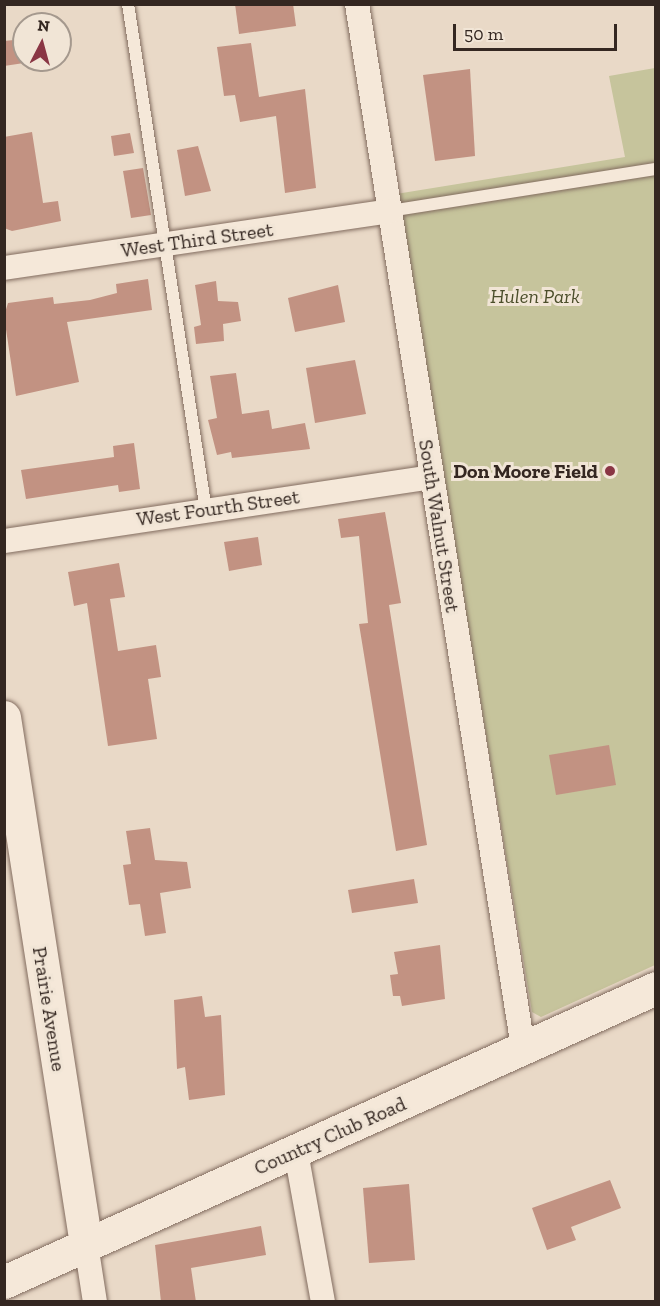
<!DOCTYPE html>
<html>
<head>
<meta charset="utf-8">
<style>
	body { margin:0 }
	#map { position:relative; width:660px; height:1306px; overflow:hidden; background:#e9d9c7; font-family:"Zilla Slab",serif }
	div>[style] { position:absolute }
	.green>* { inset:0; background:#c6c49c }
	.building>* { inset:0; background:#c29282 }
	.roads { filter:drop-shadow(0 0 2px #826c5f) drop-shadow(0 0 2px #826c5f) }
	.lane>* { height:12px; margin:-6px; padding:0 6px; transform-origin:6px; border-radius:6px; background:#f5e8d9 }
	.street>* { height:24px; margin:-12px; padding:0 12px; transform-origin:12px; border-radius:12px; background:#f5e8d9 }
	.secondary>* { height:33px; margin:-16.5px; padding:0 16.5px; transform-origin:16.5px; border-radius:16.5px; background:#f5e8d9 }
	.dots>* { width:16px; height:16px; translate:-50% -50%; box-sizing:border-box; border:3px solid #f1e5d6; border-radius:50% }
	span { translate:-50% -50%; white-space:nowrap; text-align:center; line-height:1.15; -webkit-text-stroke:6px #f1e5d6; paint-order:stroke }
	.street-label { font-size:20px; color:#342721 }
	.park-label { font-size:20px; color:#4b4e2a; font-style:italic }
	.poi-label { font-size:20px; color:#342721; font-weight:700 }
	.right { translate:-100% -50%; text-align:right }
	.frame { position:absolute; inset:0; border:6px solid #342721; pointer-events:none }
	.north { position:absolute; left:12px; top:12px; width:60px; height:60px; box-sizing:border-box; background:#f1e5d6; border:2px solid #a5998e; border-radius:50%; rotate:6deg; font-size:16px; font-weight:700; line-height:24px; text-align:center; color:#342721 }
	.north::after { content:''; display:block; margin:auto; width:21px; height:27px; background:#8a3644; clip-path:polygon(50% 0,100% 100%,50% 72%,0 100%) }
	.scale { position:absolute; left:453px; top:24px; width:164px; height:27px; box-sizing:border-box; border:3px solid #342721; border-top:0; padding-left:8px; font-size:18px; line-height:21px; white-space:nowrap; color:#342721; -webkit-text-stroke:4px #f1e5d6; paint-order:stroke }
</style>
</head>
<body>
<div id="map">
	<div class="green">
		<i style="clip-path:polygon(655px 68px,655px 965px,541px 1017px,532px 1012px,396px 194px,625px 157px,609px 76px)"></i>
	</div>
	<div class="building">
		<i style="clip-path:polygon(235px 4px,293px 4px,296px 26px,239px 34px)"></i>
		<i style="clip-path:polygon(24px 39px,24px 63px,4px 66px,4px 41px)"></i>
		<i style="clip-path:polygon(251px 43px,259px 97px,305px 89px,316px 188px,285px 193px,276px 116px,240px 122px,235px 95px,224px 96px,217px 47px)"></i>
		<i style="clip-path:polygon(470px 69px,475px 156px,435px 161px,423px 75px)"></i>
		<i style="clip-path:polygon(32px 132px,43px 203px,58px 201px,61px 221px,12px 231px,4px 228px,4px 137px)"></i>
		<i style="clip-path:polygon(130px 133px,134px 153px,114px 156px,111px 136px)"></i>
		<i style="clip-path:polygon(198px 146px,211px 191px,185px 196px,177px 150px)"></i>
		<i style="clip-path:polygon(143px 168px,151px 215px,131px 218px,123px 171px)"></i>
		<i style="clip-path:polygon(148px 279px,152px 310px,67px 322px,79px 382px,16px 396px,4px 316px,8px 303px,53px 297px,54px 304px,90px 300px,117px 293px,116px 284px)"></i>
		<i style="clip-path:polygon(216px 281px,218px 301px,238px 302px,241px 321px,223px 324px,224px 341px,196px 344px,194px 327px,201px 325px,195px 285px)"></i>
		<i style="clip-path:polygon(338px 285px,345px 322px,295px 332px,288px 298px)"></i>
		<i style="clip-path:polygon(355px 360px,366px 414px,315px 423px,306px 368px)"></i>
		<i style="clip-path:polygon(236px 373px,242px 414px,269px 410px,272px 429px,305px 423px,310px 449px,232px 458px,231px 452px,217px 455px,208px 420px,217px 418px,210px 376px)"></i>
		<i style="clip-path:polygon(134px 443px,140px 489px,119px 492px,118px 485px,26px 499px,21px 470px,114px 457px,113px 446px)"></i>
		<i style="clip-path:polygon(385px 512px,401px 603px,389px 605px,427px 845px,396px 851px,359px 624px,368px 623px,359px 536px,341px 538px,338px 519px)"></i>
		<i style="clip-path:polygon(258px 537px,262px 565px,229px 571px,224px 542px)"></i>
		<i style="clip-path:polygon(119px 563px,125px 597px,110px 599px,118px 651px,156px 645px,161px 677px,148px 679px,157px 739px,108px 746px,87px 603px,74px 606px,68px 572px)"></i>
		<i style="clip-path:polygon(609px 745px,616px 785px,556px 795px,549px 755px)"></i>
		<i style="clip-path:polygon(150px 828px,155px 860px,187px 862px,191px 888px,160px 893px,166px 933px,145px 936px,140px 904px,129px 905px,123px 865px,131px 864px,126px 831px)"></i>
		<i style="clip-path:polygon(414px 879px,418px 903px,352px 913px,348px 890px)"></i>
		<i style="clip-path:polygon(440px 945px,445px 999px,402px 1006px,400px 996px,393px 996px,390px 975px,398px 974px,394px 952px)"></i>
		<i style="clip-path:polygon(202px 996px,205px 1017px,221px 1015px,225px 1095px,189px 1100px,185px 1067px,177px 1069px,174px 1000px)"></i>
		<i style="clip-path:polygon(610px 1180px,621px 1208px,571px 1227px,576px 1240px,547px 1250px,532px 1208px)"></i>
		<i style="clip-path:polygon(409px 1184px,415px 1260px,369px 1263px,363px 1188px)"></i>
		<i style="clip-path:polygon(261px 1226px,266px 1255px,191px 1268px,196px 1302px,161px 1302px,155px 1245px)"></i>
	</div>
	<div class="roads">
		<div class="lane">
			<i style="left:128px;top:4px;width:512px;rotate:81.24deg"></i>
			<i style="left:390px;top:211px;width:269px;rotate:-9deg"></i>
		</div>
		<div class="street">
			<i style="left:357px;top:4px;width:1056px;rotate:80.96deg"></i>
			<i style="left:4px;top:268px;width:390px;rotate:-8.4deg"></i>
			<i style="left:4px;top:541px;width:432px;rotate:-8.5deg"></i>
			<i style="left:296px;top:1152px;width:152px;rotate:79.8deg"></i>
			<i style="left:86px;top:1244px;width:59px;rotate:81.2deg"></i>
		</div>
		<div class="secondary">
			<i style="left:4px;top:717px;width:533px;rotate:81.16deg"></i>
			<i style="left:4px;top:1282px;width:715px;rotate:-24.27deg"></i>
		</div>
	</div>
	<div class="dots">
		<i style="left:610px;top:471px;background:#8a3644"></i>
	</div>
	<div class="street-label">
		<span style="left:197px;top:240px;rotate:-8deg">West Third Street</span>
		<span style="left:218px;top:508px;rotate:-8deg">West Fourth Street</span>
		<span style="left:439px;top:526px;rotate:81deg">South Walnut Street</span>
		<span style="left:49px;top:1009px;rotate:81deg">Prairie Avenue</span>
		<span style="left:330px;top:1136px;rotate:-24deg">Country Club Road</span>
	</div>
	<div class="park-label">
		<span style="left:535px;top:296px">Hulen Park</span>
	</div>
	<div class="poi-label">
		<span class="right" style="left:598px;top:471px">Don Moore Field</span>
	</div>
	<div class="frame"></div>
	<div class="north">N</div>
	<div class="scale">50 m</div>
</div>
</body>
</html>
